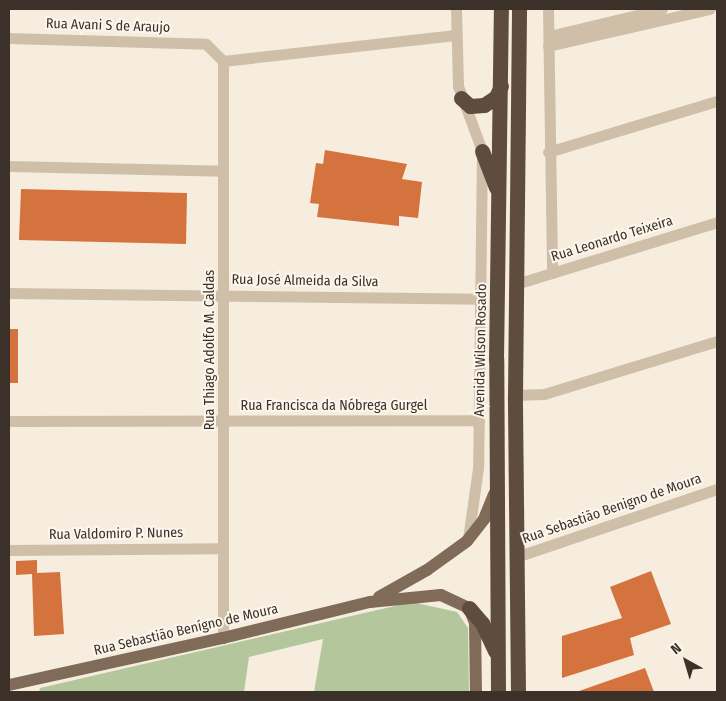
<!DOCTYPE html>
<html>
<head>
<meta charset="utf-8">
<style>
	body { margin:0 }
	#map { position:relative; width:726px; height:701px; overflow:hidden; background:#f6edde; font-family:"Fira Sans Condensed",sans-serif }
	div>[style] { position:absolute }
	.green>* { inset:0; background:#b4c79c }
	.building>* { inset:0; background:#d4733e }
	.street>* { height:11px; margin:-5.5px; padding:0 5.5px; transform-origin:5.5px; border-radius:5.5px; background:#d0bfa8 }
	.primary>* { height:12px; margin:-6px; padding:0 6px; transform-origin:6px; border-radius:6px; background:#806a58 }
	.highway>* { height:15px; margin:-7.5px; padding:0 7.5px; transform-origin:7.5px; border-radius:7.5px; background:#5e4c3f }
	span { translate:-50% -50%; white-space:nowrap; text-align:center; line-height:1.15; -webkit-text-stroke:4px #fcf6ec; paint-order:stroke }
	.street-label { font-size:14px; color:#3c3129 }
	.frame { position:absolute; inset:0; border:10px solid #3c3129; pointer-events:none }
	.north { position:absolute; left:661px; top:636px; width:50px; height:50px; -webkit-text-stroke:4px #fcf6ec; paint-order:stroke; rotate:321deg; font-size:14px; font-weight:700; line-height:20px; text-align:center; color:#3c3129 }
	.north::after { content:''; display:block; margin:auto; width:18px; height:22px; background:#3c3129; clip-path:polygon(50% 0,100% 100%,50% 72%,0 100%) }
</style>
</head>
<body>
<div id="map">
	<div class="green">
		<i style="clip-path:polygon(412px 602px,457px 612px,468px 628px,469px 692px,314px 692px,323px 639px,249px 657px,244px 692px,39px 692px,40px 688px)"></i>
	</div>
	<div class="building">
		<i style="clip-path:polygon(325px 150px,407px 164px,402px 179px,422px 182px,418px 218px,399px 216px,399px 226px,317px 217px,319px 204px,310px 203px,316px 163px,323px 164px)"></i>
		<i style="clip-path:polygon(21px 189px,187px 193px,186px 244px,19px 240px)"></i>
		<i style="clip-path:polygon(9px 329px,18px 329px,18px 383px,9px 383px)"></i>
		<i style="clip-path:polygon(37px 560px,37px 573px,60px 572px,64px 634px,34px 636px,32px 574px,16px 575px,16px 561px)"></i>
		<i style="clip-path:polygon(651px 571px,671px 624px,630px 638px,634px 655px,562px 678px,562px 636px,622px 618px,610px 587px)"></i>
		<i style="clip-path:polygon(645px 668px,654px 692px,579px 692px,579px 691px)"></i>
	</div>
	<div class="street">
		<i style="left:456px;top:9px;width:77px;rotate:88.5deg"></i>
		<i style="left:458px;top:86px;width:69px;rotate:69.7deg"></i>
		<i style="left:482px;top:151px;width:317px;rotate:90.7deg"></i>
		<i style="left:478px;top:468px;width:72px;rotate:98deg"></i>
		<i style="left:548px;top:9px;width:264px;rotate:89.1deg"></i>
		<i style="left:549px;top:36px;width:116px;rotate:-13.4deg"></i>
		<i style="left:9px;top:38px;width:197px;rotate:1.7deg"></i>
		<i style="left:206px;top:44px;width:24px;rotate:45deg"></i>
		<i style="left:548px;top:46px;width:166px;rotate:-12.9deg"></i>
		<i style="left:223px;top:61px;width:577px;rotate:90deg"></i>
		<i style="left:223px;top:61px;width:234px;rotate:-6.4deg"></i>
		<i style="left:548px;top:152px;width:177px;rotate:-16.8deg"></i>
		<i style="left:9px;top:166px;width:214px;rotate:1.3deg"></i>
		<i style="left:516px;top:284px;width:210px;rotate:-17.1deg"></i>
		<i style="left:9px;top:293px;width:472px;rotate:0.7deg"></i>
		<i style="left:515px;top:395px;width:29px;rotate:-2deg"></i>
		<i style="left:544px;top:394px;width:181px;rotate:-17deg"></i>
		<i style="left:9px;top:421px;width:470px;rotate:-0.1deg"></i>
		<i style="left:9px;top:550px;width:214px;rotate:-0.5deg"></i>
		<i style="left:516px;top:557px;width:212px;rotate:-18.7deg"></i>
	</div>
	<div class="primary">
		<i style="left:379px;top:597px;width:55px;rotate:-29.4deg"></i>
		<i style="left:427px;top:570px;width:49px;rotate:-35.9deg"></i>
		<i style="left:467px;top:541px;width:28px;rotate:-52deg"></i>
		<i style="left:484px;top:519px;width:27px;rotate:-68deg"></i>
		<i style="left:9px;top:685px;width:219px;rotate:-12.4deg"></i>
		<i style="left:223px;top:638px;width:151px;rotate:-13.8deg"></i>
		<i style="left:370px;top:602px;width:71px;rotate:-5.6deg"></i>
		<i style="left:441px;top:595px;width:31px;rotate:25deg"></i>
		<i style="left:469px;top:608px;width:16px;rotate:68deg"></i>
		<i style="left:475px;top:623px;width:69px;rotate:89.2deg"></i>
	</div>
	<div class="highway">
		<i style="left:461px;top:98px;width:12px;rotate:42deg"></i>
		<i style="left:470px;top:106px;width:14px;rotate:-4deg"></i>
		<i style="left:484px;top:105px;width:14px;rotate:-34deg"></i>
		<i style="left:496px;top:97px;width:12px;rotate:-66deg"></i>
		<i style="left:482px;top:151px;width:39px;rotate:69deg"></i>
		<i style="left:469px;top:608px;width:20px;rotate:49deg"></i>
		<i style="left:482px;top:623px;width:31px;rotate:65deg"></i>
		<i style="left:498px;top:692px;width:333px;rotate:-90.3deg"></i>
		<i style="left:496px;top:359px;width:350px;rotate:-89.2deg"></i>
		<i style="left:518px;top:692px;width:297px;rotate:-90.6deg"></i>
		<i style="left:515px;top:395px;width:386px;rotate:-89.4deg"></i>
	</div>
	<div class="street-label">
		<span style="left:108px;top:26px;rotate:2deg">Rua Avani S de Araujo</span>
		<span style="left:612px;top:239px;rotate:-17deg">Rua Leonardo Teixeira</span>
		<span style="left:305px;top:281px;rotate:1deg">Rua José Almeida da Silva</span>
		<span style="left:210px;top:350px;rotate:-90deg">Rua Thiago Adolfo M. Caldas</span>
		<span style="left:481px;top:350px;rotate:-89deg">Avenida Wilson Rosado</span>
		<span style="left:334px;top:406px">Rua Francisca da Nóbrega Gurgel</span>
		<span style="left:612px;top:509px;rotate:-19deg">Rua Sebastião Benigno de Moura</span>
		<span style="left:116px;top:534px;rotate:-1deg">Rua Valdomiro P. Nunes</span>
		<span style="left:186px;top:630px;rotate:-13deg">Rua Sebastião Benígno de Moura</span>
	</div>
	<div class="frame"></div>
	<div class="north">N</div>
</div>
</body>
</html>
